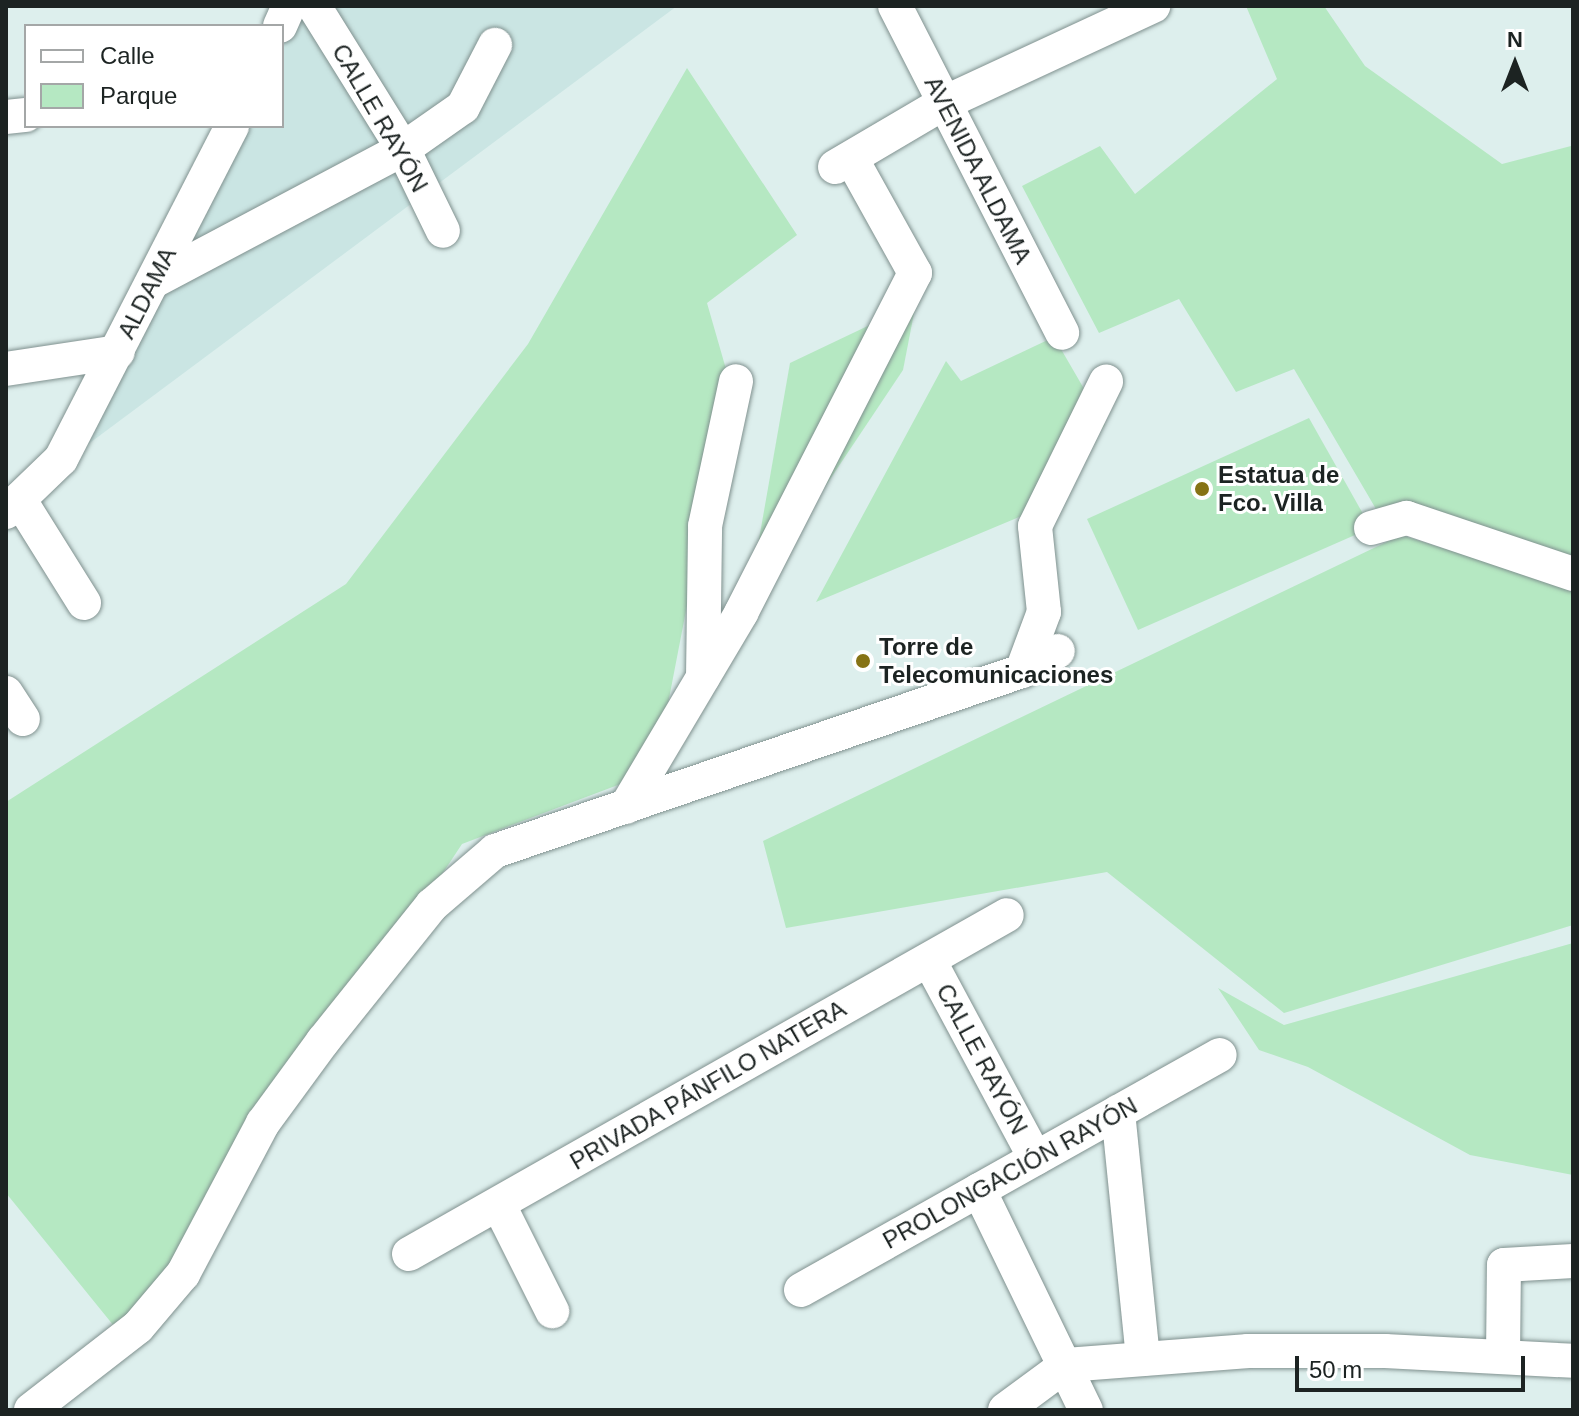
<!DOCTYPE html>
<html>
<head>
<meta charset="utf-8">
<style>
	body { margin:0 }
	#map { position:relative; width:1579px; height:1416px; overflow:hidden; background:#ddefed; font-family:Helvetica,sans-serif }
	div>[style] { position:absolute }
	.built>* { inset:0; background:#cae5e3 }
	.green>* { inset:0; background:#b5e8c2 }
	.roads { filter:drop-shadow(0 0 2px #80918f) drop-shadow(0 0 2px #80918f) }
	.street>* { height:34px; margin:-17px; padding:0 17px; transform-origin:17px; border-radius:17px; background:#fff }
	.dots>* { width:22px; height:22px; translate:-50% -50%; box-sizing:border-box; border:4px solid #fff; border-radius:50% }
	span { translate:-50% -50%; white-space:nowrap; text-align:center; line-height:1.15; -webkit-text-stroke:6px #fff; paint-order:stroke }
	.street-label { font-size:24px; color:#1c2322 }
	.poi-label { font-size:24px; color:#1c2322; font-weight:700 }
	.left { translate:0 -50%; text-align:left }
	.frame { position:absolute; inset:0; border:8px solid #1c2322; pointer-events:none }
	.legend { position:absolute; left:24px; top:24px; width:260px; height:104px; box-sizing:border-box; background:#fff; border:2px solid #a4a7a7; margin:0; padding:10px 14px; list-style:none; font-size:24px; color:#1c2322 }
	.legend li { display:flex; align-items:center; gap:16px; height:40px }
	.legend b { width:40px; border:2px solid #a4a7a7 }
	.north { position:absolute; left:1475px; top:24px; width:80px; height:80px; -webkit-text-stroke:6px #fff; paint-order:stroke; rotate:0deg; font-size:22px; font-weight:700; line-height:32px; text-align:center; color:#1c2322 }
	.north::after { content:''; display:block; margin:auto; width:28px; height:36px; background:#1c2322; clip-path:polygon(50% 0,100% 100%,50% 72%,0 100%) }
	.scale { position:absolute; left:1295px; top:1356px; width:230px; height:36px; box-sizing:border-box; border:4px solid #1c2322; border-top:0; padding-left:10px; font-size:24px; line-height:28px; white-space:nowrap; color:#1c2322; -webkit-text-stroke:6px #fff; paint-order:stroke }
</style>
</head>
<body>
<div id="map">
	<div class="built">
		<i style="clip-path:polygon(283px 6px,677px 6px,36px 483px,220px 126px,282px 126px)"></i>
	</div>
	<div class="green">
		<i style="clip-path:polygon(1246px 6px,1324px 6px,1365px 66px,1502px 164px,1571px 146px,1573px 568px,1376px 509px,1294px 369px,1236px 392px,1179px 299px,1099px 333px,1022px 186px,1100px 146px,1135px 194px,1277px 79px)"></i>
		<i style="clip-path:polygon(687px 68px,797px 235px,707px 303px,730px 383px,655px 771px,462px 844px,174px 1279px,118px 1331px,6px 1193px,6px 802px,346px 584px,528px 344px)"></i>
		<i style="clip-path:polygon(916px 303px,903px 370px,748px 602px,790px 363px)"></i>
		<i style="clip-path:polygon(1054px 337px,1105px 425px,1043px 507px,816px 602px,946px 361px,961px 381px)"></i>
		<i style="clip-path:polygon(1309px 418px,1371px 528px,1138px 630px,1087px 519px)"></i>
		<i style="clip-path:polygon(1401px 535px,1573px 589px,1573px 925px,1284px 1013px,1107px 872px,786px 928px,763px 841px)"></i>
		<i style="clip-path:polygon(1573px 943px,1573px 1175px,1470px 1155px,1308px 1067px,1259px 1050px,1218px 988px,1284px 1025px)"></i>
	</div>
	<div class="roads">
		<div class="street">
			<i style="left:314px;top:6px;width:168px;rotate:58.1deg"></i>
			<i style="left:403px;top:149px;width:91px;rotate:64deg"></i>
			<i style="left:895px;top:6px;width:367px;rotate:62.9deg"></i>
			<i style="left:280px;top:26px;width:22px;rotate:-66deg"></i>
			<i style="left:6px;top:117px;width:20px;rotate:-6deg"></i>
			<i style="left:835px;top:167px;width:124px;rotate:-30.5deg"></i>
			<i style="left:942px;top:104px;width:233px;rotate:-24.9deg"></i>
			<i style="left:154px;top:281px;width:282px;rotate:-27.9deg"></i>
			<i style="left:403px;top:149px;width:73px;rotate:-35deg"></i>
			<i style="left:463px;top:107px;width:70px;rotate:-62.7deg"></i>
			<i style="left:6px;top:369px;width:113px;rotate:-8.6deg"></i>
			<i style="left:21px;top:502px;width:119px;rotate:58deg"></i>
			<i style="left:6px;top:512px;width:76px;rotate:-43.9deg"></i>
			<i style="left:61px;top:459px;width:374px;rotate:-62.8deg"></i>
			<i style="left:1371px;top:528px;width:37px;rotate:-16deg"></i>
			<i style="left:1407px;top:518px;width:175px;rotate:18.6deg"></i>
			<i style="left:1022px;top:671px;width:63px;rotate:-69.6deg"></i>
			<i style="left:1044px;top:612px;width:86px;rotate:-96deg"></i>
			<i style="left:1035px;top:526px;width:161px;rotate:-63.8deg"></i>
			<i style="left:703px;top:677px;width:151px;rotate:-89.2deg"></i>
			<i style="left:705px;top:526px;width:148px;rotate:-77.9deg"></i>
			<i style="left:6px;top:693px;width:31px;rotate:57deg"></i>
			<i style="left:626px;top:807px;width:226px;rotate:-59.3deg"></i>
			<i style="left:741px;top:613px;width:382px;rotate:-62.9deg"></i>
			<i style="left:915px;top:273px;width:129px;rotate:-119.1deg"></i>
			<i style="left:929px;top:960px;width:225px;rotate:61.8deg"></i>
			<i style="left:1118px;top:1112px;width:248px;rotate:84.2deg"></i>
			<i style="left:979px;top:1190px;width:245px;rotate:64.1deg"></i>
			<i style="left:499px;top:1205px;width:119px;rotate:63.4deg"></i>
			<i style="left:409px;top:1254px;width:687px;rotate:-29.55deg"></i>
			<i style="left:801px;top:1290px;width:480px;rotate:-29.3deg"></i>
			<i style="left:1503px;top:1357px;width:92px;rotate:-89.4deg"></i>
			<i style="left:1504px;top:1265px;width:69px;rotate:-3.3deg"></i>
			<i style="left:31px;top:1410px;width:135px;rotate:-37.8deg"></i>
			<i style="left:138px;top:1327px;width:70px;rotate:-49.7deg"></i>
			<i style="left:183px;top:1274px;width:171px;rotate:-62.1deg"></i>
			<i style="left:263px;top:1123px;width:102px;rotate:-53.8deg"></i>
			<i style="left:323px;top:1041px;width:174px;rotate:-51.3deg"></i>
			<i style="left:432px;top:905px;width:83px;rotate:-40.6deg"></i>
			<i style="left:495px;top:851px;width:557px;rotate:-18.86deg"></i>
			<i style="left:1022px;top:671px;width:41px;rotate:-29.1deg"></i>
			<i style="left:1005px;top:1410px;width:76px;rotate:-36.4deg"></i>
			<i style="left:1066px;top:1365px;width:183px;rotate:-4.4deg"></i>
			<i style="left:1248px;top:1351px;width:137px"></i>
			<i style="left:1385px;top:1351px;width:188px;rotate:3deg"></i>
		</div>
	</div>
	<div class="dots">
		<i style="left:1202px;top:489px;background:#867315"></i>
		<i style="left:863px;top:661px;background:#867315"></i>
	</div>
	<div class="street-label">
		<span style="left:380px;top:118px;rotate:60deg">CALLE RAYÓN</span>
		<span style="left:978px;top:170px;rotate:63deg">AVENIDA ALDAMA</span>
		<span style="left:147px;top:293px;rotate:-63deg">ALDAMA</span>
		<span style="left:982px;top:1059px;rotate:62deg">CALLE RAYÓN</span>
		<span style="left:708px;top:1085px;rotate:-30deg">PRIVADA PÁNFILO NATERA</span>
		<span style="left:1010px;top:1173px;rotate:-29deg">PROLONGACIÓN RAYÓN</span>
	</div>
	<div class="poi-label">
		<span class="left" style="left:1218px;top:489px">Estatua de<br>Fco. Villa</span>
		<span class="left" style="left:879px;top:661px">Torre de<br>Telecomunicaciones</span>
	</div>
	<div class="frame"></div>
	<ul class="legend">
	<li><b style="height:10px;background:#fff"></b>Calle</li>
	<li><b style="height:22px;background:#b5e8c2"></b>Parque</li>
	</ul>
	<div class="north">N</div>
	<div class="scale">50 m</div>
</div>
</body>
</html>
